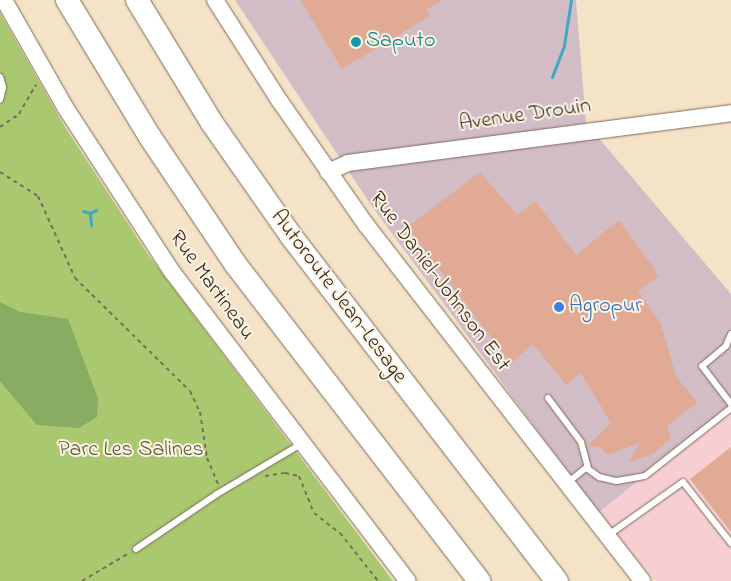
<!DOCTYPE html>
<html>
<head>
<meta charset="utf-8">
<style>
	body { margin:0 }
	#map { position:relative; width:731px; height:581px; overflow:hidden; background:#f5e3c8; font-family:"Indie Flower",sans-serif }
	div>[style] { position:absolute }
	.built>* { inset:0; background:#f7cfd2 }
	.industrial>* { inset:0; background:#d2bdc6 }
	.green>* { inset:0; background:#aac86f }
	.forest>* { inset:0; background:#87ac62 }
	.stream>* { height:3px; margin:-1.5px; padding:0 1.5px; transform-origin:1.5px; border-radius:1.5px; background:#3fa9bf }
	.building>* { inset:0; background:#e1aa94 }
	.path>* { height:2px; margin-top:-1px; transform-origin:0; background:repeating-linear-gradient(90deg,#7c6b5a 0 4px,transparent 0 8px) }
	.roads { filter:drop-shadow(0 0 1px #7c6b5a) drop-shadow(0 0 1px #7c6b5a) }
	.service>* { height:6px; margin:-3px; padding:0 3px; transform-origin:3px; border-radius:3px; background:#fff }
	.tertiary>* { height:16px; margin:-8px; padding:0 8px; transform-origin:8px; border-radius:8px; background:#fff }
	.motorway>* { height:22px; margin:-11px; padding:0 11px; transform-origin:11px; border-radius:11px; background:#fff }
	.dots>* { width:14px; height:14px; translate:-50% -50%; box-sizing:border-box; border:2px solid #fcf5e5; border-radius:50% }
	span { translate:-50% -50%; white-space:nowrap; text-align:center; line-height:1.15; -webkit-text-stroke:4px #fcf5e5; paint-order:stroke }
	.culture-label { font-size:22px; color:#0d838f }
	.left { translate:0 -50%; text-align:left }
	.street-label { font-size:22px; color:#3b2a1e }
	.shop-label { font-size:22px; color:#366cbe }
	.park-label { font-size:22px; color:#5c5936 }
</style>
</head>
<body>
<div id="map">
	<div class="built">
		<i style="clip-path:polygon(731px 406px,731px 581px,656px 581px,598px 513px)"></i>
	</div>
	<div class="industrial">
		<i style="clip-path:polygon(235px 0,576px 0,586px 123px,731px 294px,731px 406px,598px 513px,371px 205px)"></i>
	</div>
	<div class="green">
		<i style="clip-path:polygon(0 13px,65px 127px,147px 253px,393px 581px,0 581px)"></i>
	</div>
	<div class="forest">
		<i style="clip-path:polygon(0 302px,20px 312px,68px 319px,98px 398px,97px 417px,79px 428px,37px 425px,0 381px)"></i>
	</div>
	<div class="stream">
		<i style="left:552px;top:77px;width:34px;rotate:-69deg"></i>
		<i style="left:564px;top:45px;width:46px;rotate:-81.2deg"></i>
		<i style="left:83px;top:211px;width:7px;rotate:16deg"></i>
		<i style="left:90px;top:213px;width:12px;rotate:85deg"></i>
		<i style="left:90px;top:213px;width:7px;rotate:-27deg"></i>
	</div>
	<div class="building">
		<i style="clip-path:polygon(300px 0,442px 0,426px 10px,430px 16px,342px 69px)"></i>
		<i style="clip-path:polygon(480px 172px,517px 215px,535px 201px,576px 255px,619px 220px,659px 276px,638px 291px,661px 324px,676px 376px,697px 403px,667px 426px,671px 439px,651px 455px,628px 462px,640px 443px,607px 455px,602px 448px,587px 446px,611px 423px,581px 373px,566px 385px,533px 344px,511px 363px,407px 227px)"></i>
		<i style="clip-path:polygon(731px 447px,731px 532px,690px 479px)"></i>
	</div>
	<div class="path">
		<i style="left:0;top:127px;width:23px;rotate:-34deg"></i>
		<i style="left:19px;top:114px;width:34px;rotate:-60deg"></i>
		<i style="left:0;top:172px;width:45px;rotate:32.3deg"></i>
		<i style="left:38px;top:196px;width:90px;rotate:65.7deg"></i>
		<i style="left:75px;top:278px;width:161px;rotate:44.5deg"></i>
		<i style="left:190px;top:391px;width:23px;rotate:65deg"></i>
		<i style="left:200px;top:412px;width:47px;rotate:81.3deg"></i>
		<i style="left:207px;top:458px;width:28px;rotate:67deg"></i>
		<i style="left:265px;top:476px;width:20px;rotate:-9deg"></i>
		<i style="left:285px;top:473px;width:14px;rotate:12deg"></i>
		<i style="left:299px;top:476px;width:40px;rotate:68deg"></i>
		<i style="left:314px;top:513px;width:33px;rotate:38deg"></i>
		<i style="left:340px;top:533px;width:61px;rotate:51.6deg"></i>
		<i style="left:82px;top:581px;width:55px;rotate:-30.8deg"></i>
	</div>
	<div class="roads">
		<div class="service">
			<i style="left:0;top:77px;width:10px;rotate:73deg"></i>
			<i style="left:3px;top:87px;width:13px;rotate:103deg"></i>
			<i style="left:731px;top:334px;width:13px;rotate:113deg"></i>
			<i style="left:726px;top:346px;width:31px;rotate:140deg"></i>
			<i style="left:702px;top:366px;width:48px;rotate:52.7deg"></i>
			<i style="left:548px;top:398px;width:55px;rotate:53.1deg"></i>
			<i style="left:581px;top:442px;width:28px;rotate:75deg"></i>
			<i style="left:588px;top:469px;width:14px;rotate:36deg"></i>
			<i style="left:599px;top:477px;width:18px;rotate:13deg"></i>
			<i style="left:617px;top:481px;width:28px;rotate:-10deg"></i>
			<i style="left:645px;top:476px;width:110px;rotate:-38.3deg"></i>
			<i style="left:566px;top:484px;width:27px;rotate:-39deg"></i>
			<i style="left:607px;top:536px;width:93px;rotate:-35.4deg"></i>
			<i style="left:683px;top:482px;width:78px;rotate:51.8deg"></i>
			<i style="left:136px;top:549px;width:98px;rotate:-34.2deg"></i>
			<i style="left:217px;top:494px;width:98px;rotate:-30.8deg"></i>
		</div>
		<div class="tertiary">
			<i style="left:4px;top:0;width:123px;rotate:60.3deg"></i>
			<i style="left:65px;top:107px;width:198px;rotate:57deg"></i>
			<i style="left:173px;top:273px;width:387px;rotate:52.7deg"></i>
			<i style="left:215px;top:0;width:119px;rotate:57.4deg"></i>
			<i style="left:279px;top:100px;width:154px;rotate:55.1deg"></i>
			<i style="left:367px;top:226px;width:449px;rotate:52.2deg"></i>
			<i style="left:328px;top:172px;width:22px;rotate:-24deg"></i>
			<i style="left:348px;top:163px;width:386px;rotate:-7.4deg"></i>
		</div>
		<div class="motorway">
			<i style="left:67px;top:0;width:160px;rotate:58.8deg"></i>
			<i style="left:150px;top:137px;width:154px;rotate:56.1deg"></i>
			<i style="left:236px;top:265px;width:399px;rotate:52.4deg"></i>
			<i style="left:137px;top:0;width:144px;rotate:58.6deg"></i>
			<i style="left:212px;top:123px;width:138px;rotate:55deg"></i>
			<i style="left:291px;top:236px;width:436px;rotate:52.4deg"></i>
		</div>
	</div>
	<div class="dots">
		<i style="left:356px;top:42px;background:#0f9aa8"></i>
		<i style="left:559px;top:307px;background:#3f7fe0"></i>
	</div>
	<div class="culture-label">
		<span class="left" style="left:366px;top:42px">Saputo</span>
	</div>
	<div class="street-label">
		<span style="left:525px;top:116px;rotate:-8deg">Avenue Drouin</span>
		<span style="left:439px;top:282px;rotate:53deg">Rue Daniel-Johnson Est</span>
		<span style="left:211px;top:286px;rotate:54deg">Rue Martineau</span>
		<span style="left:338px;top:297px;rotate:53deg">Autoroute Jean-Lesage</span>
	</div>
	<div class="shop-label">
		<span class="left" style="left:569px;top:307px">Agropur</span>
	</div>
	<div class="park-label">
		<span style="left:131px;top:451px">Parc Les Salines</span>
	</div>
</div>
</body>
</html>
